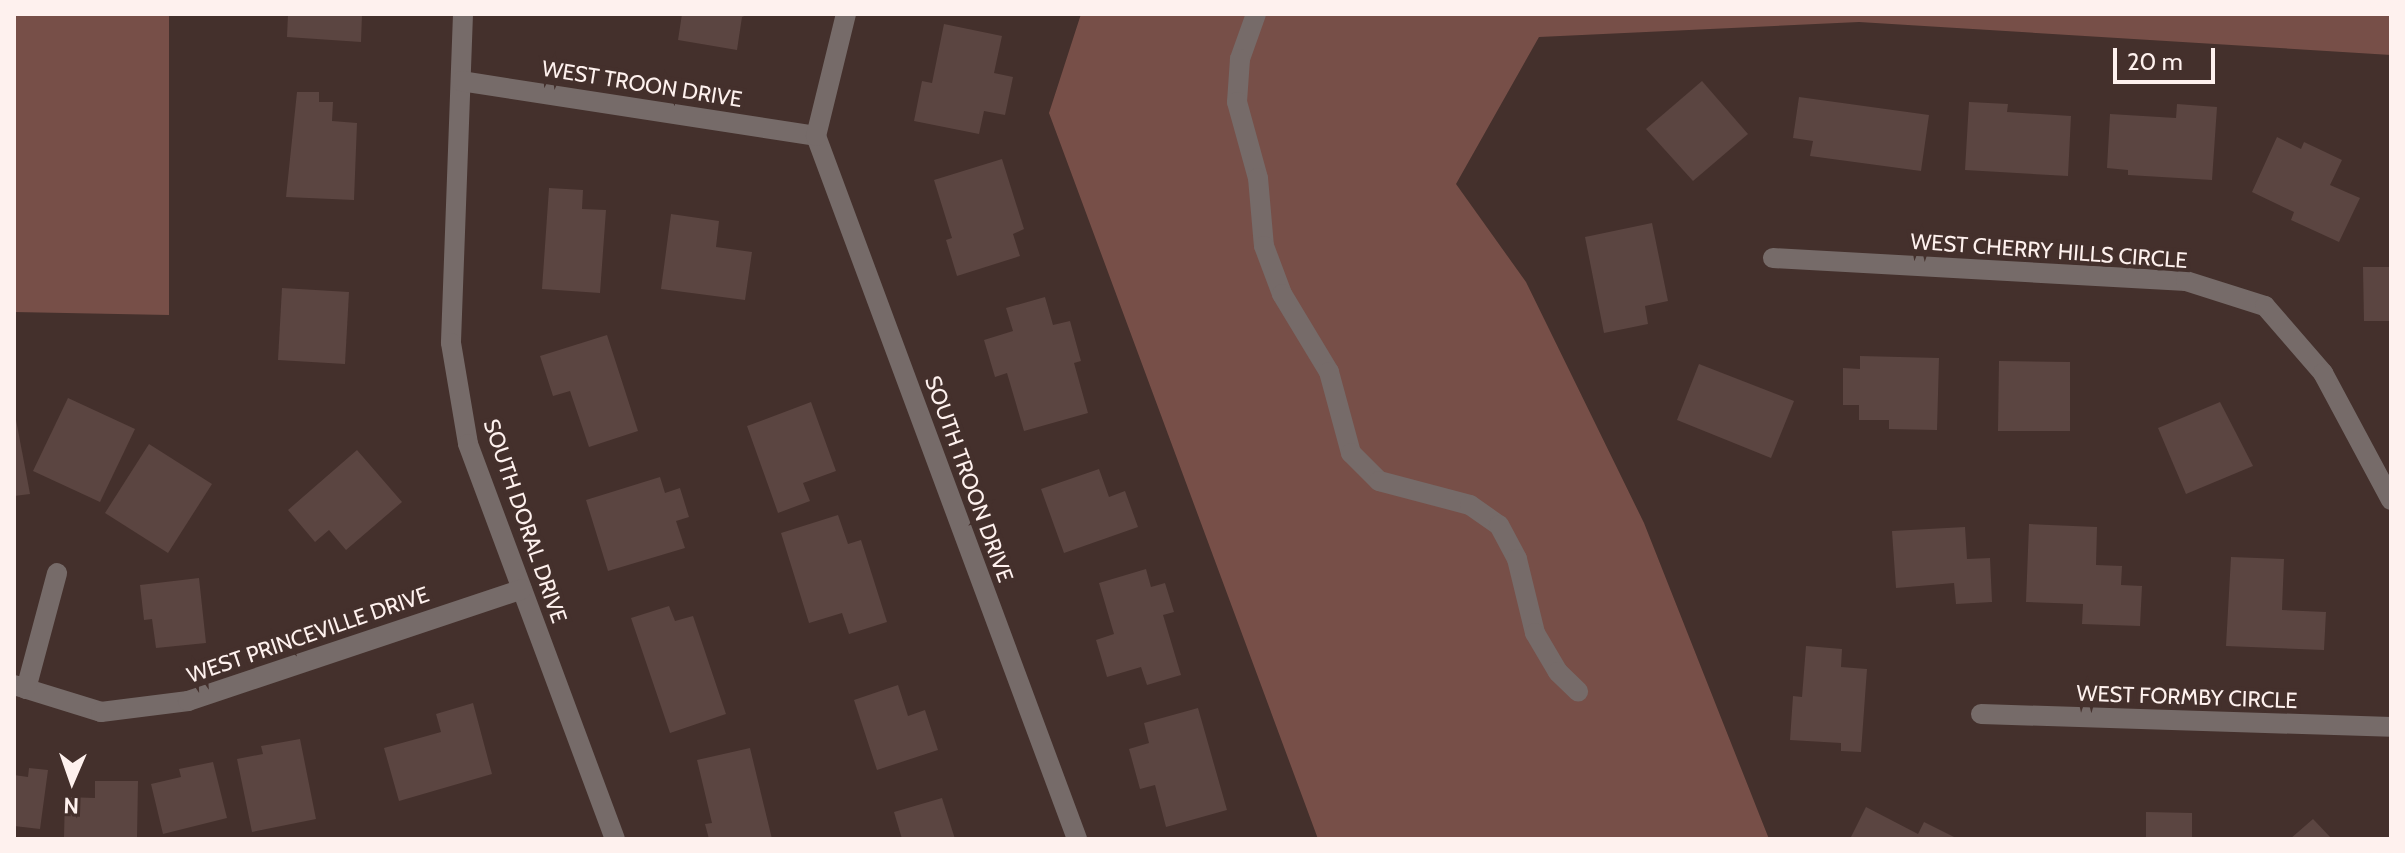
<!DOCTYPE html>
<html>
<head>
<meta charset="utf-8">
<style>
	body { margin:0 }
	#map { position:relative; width:2405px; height:853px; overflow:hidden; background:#44302c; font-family:Cabin,sans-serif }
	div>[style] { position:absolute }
	.green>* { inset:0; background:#774f48 }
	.building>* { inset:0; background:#5b4541 }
	.lane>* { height:20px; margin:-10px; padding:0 10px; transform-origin:10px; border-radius:10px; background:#766b69 }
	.street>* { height:20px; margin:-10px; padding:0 10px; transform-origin:10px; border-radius:10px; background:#766b69 }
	span { translate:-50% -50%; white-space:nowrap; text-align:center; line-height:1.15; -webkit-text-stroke:8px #44302c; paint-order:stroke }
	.street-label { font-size:22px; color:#fef1ee }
	.frame { position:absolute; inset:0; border:16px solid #fef1ee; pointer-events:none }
	.north { position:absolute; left:32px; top:741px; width:80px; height:80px; -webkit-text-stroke:6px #44302c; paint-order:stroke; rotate:182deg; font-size:22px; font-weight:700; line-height:32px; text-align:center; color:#fef1ee }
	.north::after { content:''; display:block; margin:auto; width:28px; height:36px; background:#fef1ee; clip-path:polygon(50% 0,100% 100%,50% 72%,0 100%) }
	.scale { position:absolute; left:2113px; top:48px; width:102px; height:36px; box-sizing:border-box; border:4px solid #fef1ee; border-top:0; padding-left:10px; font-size:24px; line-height:28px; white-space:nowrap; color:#fef1ee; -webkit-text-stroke:6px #44302c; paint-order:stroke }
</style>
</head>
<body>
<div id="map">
	<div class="green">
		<i style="clip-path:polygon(14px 14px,169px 14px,169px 315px,14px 312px)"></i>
		<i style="clip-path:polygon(1081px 14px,2391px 14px,2391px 55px,1859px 22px,1539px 37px,1456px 184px,1526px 282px,1644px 523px,1769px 839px,1318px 839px,1049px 113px)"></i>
	</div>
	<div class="building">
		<i style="clip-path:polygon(288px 14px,362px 14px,361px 42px,287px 37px)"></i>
		<i style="clip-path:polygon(682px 14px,749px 14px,742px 17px,737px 50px,678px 40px)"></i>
		<i style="clip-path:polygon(944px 24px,1002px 36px,994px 73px,1013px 77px,1005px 115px,984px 111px,979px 134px,914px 121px,922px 81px,932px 83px)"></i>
		<i style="clip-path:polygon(1702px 81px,1748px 134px,1693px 181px,1646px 129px)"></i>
		<i style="clip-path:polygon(297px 92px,319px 92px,319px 102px,333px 102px,332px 121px,357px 123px,354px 200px,286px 197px)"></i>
		<i style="clip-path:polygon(1799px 97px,1929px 115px,1921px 171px,1810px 156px,1813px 141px,1793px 138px)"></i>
		<i style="clip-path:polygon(1969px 102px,2008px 104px,2007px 112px,2071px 116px,2068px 176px,1965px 170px)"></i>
		<i style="clip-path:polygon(2177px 104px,2217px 107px,2212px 180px,2128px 175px,2128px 170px,2107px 168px,2110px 114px,2176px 118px)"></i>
		<i style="clip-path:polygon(2277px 137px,2301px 149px,2304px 142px,2342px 160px,2330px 185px,2360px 198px,2339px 242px,2291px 220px,2294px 212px,2252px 192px)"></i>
		<i style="clip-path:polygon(1002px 159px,1024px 229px,1013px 234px,1020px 256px,957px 276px,946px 240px,952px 238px,934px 180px)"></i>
		<i style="clip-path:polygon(549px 188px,583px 190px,582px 209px,606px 210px,600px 293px,542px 289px)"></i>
		<i style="clip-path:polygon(671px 214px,719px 221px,716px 247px,752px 252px,745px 300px,661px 289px)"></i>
		<i style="clip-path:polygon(1652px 223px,1668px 301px,1645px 306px,1648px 324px,1604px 333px,1585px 237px)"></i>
		<i style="clip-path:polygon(2363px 267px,2391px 267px,2391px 321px,2364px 321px)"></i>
		<i style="clip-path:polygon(282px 288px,349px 292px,345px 364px,278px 360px)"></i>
		<i style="clip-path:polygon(1045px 297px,1053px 325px,1070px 321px,1081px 361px,1074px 363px,1088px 413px,1024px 431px,1007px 373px,995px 377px,984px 340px,1013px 331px,1006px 308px)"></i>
		<i style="clip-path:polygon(607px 335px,638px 431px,589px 447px,570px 391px,553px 396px,540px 356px)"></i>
		<i style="clip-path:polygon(1860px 356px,1939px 358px,1937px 430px,1889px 429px,1889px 420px,1859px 420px,1859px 405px,1843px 405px,1843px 368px,1860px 369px)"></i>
		<i style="clip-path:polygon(1999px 361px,2070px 362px,2070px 431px,1998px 431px)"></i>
		<i style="clip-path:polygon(1699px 364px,1794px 401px,1771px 458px,1677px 420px)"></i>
		<i style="clip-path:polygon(68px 398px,135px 429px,100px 502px,33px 471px)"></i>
		<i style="clip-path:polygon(811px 402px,836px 471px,803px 483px,810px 501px,778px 513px,747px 426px)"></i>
		<i style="clip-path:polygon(2220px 402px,2253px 466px,2186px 494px,2158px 428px)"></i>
		<i style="clip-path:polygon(14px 409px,30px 494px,14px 496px)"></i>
		<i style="clip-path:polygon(149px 444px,212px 484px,168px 553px,105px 513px)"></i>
		<i style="clip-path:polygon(357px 450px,402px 502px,346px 550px,329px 530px,315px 542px,288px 510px)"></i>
		<i style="clip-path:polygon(1099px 469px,1109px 497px,1125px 491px,1138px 527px,1064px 553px,1041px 489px)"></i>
		<i style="clip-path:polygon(660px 477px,665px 493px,680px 488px,689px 517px,676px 521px,685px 548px,608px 571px,586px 500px)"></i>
		<i style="clip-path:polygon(838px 515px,848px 544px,861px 540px,887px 622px,849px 634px,842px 613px,809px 623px,781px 533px)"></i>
		<i style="clip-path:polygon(2029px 524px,2097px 527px,2096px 565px,2122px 566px,2121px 585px,2142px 586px,2140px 626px,2082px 624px,2083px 604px,2026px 602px)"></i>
		<i style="clip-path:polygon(1965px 527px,1967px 559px,1990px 558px,1992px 602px,1956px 604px,1954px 583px,1896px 588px,1892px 531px)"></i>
		<i style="clip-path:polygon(2231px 557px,2284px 559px,2282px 610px,2326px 612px,2324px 650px,2226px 646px)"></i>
		<i style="clip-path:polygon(1146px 569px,1151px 587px,1165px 583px,1174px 612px,1163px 615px,1181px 675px,1147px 685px,1141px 667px,1107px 677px,1096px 640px,1114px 634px,1099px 583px)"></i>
		<i style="clip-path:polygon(199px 578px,206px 643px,156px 648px,152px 619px,144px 620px,140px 585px)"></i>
		<i style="clip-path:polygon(669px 606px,675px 621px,693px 616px,726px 714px,670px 733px,631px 618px)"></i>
		<i style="clip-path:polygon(1806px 646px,1842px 649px,1841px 667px,1867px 669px,1861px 752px,1841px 751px,1841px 743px,1790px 740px,1793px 696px,1802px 697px)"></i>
		<i style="clip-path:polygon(898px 685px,908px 716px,925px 710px,938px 750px,877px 770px,854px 700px)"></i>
		<i style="clip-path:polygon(473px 703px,492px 774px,399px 801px,384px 748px,441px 732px,436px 714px)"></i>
		<i style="clip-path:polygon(1198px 708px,1227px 810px,1166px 827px,1155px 785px,1140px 789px,1129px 749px,1149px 743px,1144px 723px)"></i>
		<i style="clip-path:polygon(300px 739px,316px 819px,252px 832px,237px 759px,263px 754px,261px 746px)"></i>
		<i style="clip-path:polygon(750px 748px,772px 839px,709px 839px,705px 824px,712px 823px,697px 760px)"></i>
		<i style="clip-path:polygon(213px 762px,227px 818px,163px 834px,151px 784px,181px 777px,179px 769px)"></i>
		<i style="clip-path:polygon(29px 768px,48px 770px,40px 829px,14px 826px,14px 775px,28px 777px)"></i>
		<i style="clip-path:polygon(95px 781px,138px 781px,137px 838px,64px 837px,65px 797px,95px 798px)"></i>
		<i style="clip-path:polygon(942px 798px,955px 839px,902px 839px,894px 812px)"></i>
		<i style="clip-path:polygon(1866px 807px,1918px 834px,1924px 822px,1958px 839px,1850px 839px)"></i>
		<i style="clip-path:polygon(2146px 812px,2192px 813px,2192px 839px,2146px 839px)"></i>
		<i style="clip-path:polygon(2313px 819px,2332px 839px,2290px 839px)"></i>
	</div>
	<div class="lane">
		<i style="left:1256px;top:14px;width:48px;rotate:109.6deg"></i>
		<i style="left:1240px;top:59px;width:43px;rotate:94deg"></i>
		<i style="left:1237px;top:102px;width:79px;rotate:74.6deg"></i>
		<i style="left:1258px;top:178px;width:68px;rotate:85deg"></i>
		<i style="left:1264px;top:246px;width:51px;rotate:69.4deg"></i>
		<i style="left:1282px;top:294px;width:91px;rotate:58.9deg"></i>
		<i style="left:1329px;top:372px;width:84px;rotate:74.8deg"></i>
		<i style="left:1351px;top:453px;width:40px;rotate:45deg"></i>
		<i style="left:1379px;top:481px;width:94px;rotate:14.8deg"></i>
		<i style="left:1470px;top:505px;width:35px;rotate:35deg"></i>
		<i style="left:1499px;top:525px;width:38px;rotate:62deg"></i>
		<i style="left:1517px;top:559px;width:76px;rotate:76.3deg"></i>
		<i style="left:1535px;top:633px;width:45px;rotate:59.5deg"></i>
		<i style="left:1558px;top:672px;width:28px;rotate:44deg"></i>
	</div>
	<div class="street">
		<i style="left:463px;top:14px;width:329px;rotate:92.1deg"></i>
		<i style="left:451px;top:343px;width:102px;rotate:80.4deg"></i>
		<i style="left:468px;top:444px;width:421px;rotate:69.6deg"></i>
		<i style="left:461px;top:81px;width:359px;rotate:8.8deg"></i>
		<i style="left:816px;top:136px;width:750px;rotate:69.63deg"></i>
		<i style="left:816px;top:136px;width:126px;rotate:-76.2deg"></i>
		<i style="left:1773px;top:258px;width:414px;rotate:3.2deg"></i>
		<i style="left:2186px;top:281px;width:83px;rotate:17.6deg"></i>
		<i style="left:2265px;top:306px;width:89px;rotate:49.1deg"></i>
		<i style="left:2323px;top:373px;width:144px;rotate:61.8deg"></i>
		<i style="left:14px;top:685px;width:91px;rotate:17.2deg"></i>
		<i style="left:101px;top:712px;width:88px;rotate:-7.2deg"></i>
		<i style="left:188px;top:701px;width:352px;rotate:-18.5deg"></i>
		<i style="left:26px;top:689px;width:120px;rotate:-75deg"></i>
		<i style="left:1981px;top:714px;width:410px;rotate:1.8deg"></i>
	</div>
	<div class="street-label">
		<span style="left:642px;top:84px;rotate:9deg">WEST TROON DRIVE</span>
		<span style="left:2049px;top:251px;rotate:4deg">WEST CHERRY HILLS CIRCLE</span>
		<span style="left:969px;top:479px;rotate:70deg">SOUTH TROON DRIVE</span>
		<span style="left:525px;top:521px;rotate:71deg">SOUTH DORAL DRIVE</span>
		<span style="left:308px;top:635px;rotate:-19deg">WEST PRINCEVILLE DRIVE</span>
		<span style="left:2187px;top:697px;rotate:2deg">WEST FORMBY CIRCLE</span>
	</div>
	<div class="frame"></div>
	<div class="north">N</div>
	<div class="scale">20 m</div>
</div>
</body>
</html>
